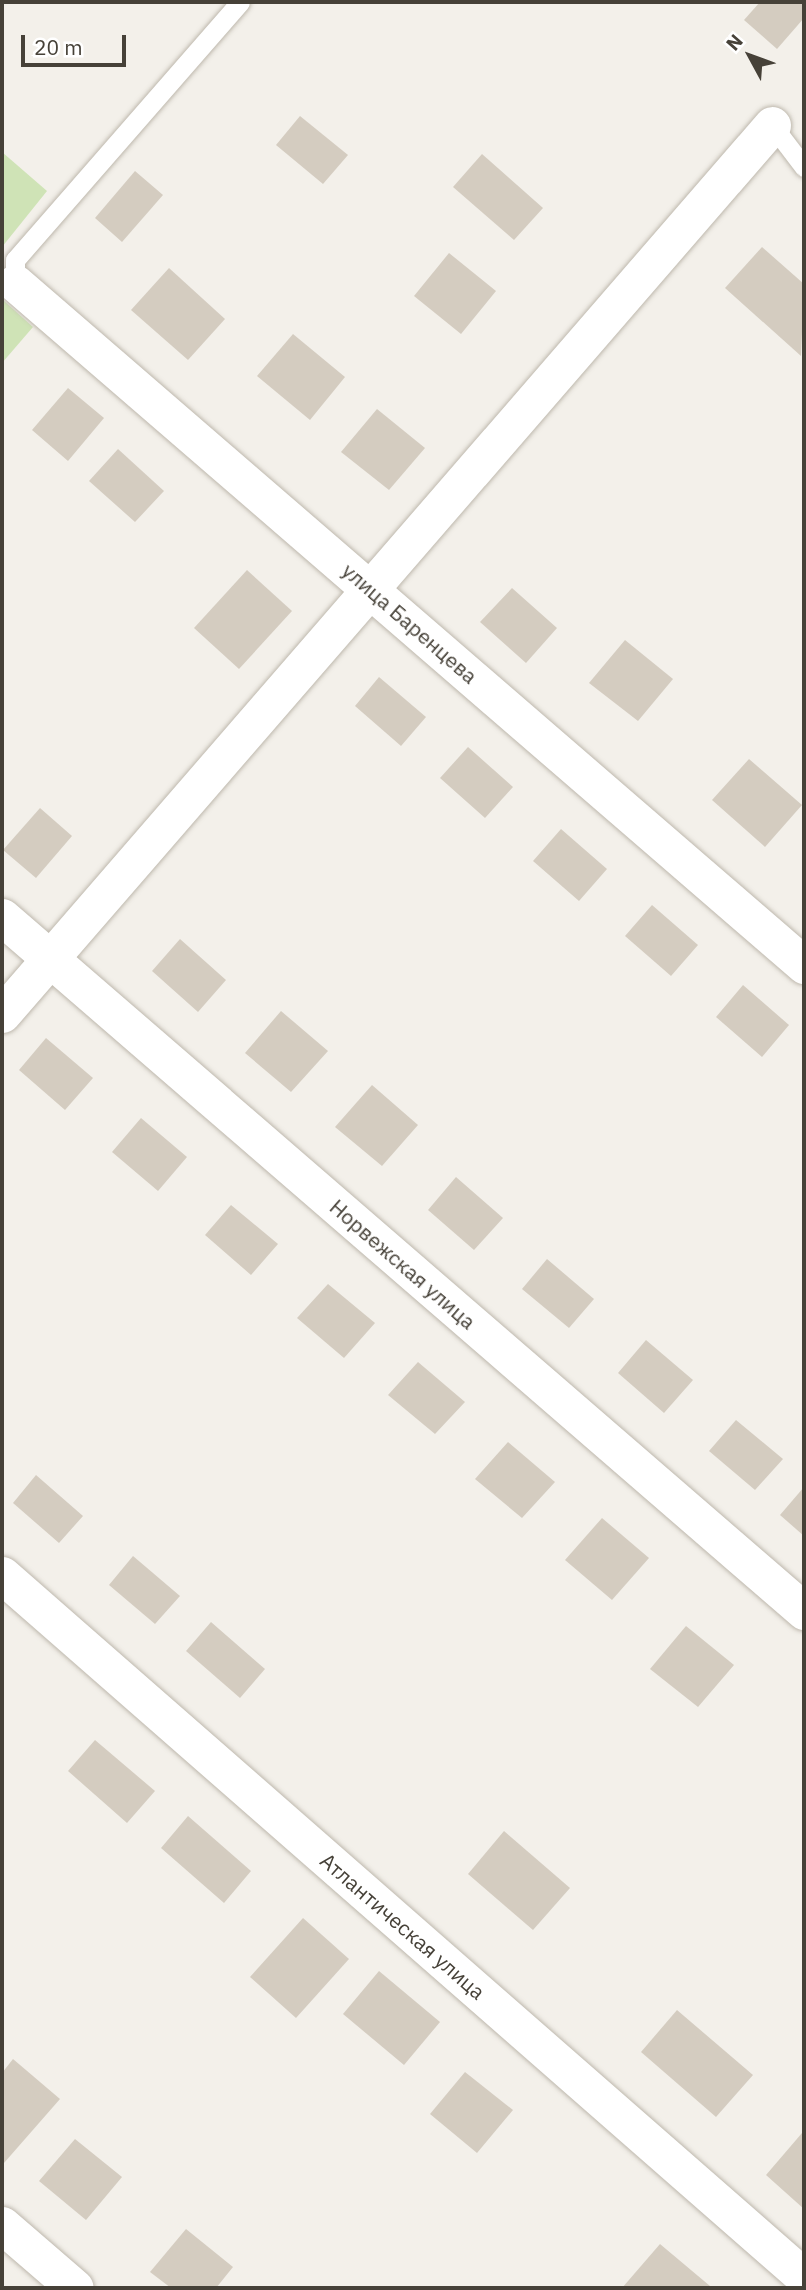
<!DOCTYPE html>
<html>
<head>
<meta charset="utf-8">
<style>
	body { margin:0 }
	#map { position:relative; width:806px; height:2290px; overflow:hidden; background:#f3f0ea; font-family:"IBM Plex Sans",sans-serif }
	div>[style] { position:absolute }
	.green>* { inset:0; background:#cfe3b6 }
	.building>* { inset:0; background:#d4ccc0 }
	.roads { filter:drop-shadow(0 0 2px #beb8ad) drop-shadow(0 0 2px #beb8ad) }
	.lane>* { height:19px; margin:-9.5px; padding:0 9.5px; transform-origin:9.5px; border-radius:9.5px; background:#fff }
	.street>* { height:37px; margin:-18.5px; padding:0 18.5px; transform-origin:18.5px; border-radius:18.5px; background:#fff }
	span { translate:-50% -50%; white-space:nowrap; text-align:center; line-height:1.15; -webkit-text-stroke:7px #fff; paint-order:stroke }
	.street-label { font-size:21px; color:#464138 }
	.frame { position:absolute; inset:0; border:4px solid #464138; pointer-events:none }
	.north { position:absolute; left:715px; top:21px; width:70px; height:70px; -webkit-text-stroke:5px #fff; paint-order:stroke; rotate:311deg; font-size:19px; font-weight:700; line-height:28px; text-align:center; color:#464138 }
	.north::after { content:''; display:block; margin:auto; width:24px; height:32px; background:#464138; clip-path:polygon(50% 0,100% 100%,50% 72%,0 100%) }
	.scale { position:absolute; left:21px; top:35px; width:105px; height:32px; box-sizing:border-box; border:4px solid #464138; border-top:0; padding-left:9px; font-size:21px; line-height:24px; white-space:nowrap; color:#464138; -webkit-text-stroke:5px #fff; paint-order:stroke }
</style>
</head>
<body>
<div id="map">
	<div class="green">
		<i style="clip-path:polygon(2px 152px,47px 191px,2px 247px)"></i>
		<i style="clip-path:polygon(2px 299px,33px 327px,2px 363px)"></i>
	</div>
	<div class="building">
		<i style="clip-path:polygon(760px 2px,804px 2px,804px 18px,777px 49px,744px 20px)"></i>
		<i style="clip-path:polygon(300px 116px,348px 155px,323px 184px,276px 145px)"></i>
		<i style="clip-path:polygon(482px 154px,543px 208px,514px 240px,453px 187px)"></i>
		<i style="clip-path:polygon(135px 171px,163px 195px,122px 242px,95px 218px)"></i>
		<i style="clip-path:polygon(762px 247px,804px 284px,801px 356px,725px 288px)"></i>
		<i style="clip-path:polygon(449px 253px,496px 291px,461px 334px,414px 296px)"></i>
		<i style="clip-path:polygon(169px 268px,225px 319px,188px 360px,131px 310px)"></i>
		<i style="clip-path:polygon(293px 334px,345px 377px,310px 420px,257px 376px)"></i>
		<i style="clip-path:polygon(68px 388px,104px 418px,68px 461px,32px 430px)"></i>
		<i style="clip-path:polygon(377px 409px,425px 448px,389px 490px,341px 452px)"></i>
		<i style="clip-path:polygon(118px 449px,164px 491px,135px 522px,89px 481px)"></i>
		<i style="clip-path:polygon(247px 570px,292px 611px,239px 669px,194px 628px)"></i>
		<i style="clip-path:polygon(512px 588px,557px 628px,526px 663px,480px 622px)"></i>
		<i style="clip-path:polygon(625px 640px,673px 679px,638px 721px,589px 683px)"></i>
		<i style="clip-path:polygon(379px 677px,426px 717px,401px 746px,355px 706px)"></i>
		<i style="clip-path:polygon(468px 747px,513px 787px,485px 818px,440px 778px)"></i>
		<i style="clip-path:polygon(749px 759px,802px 805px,765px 847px,712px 800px)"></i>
		<i style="clip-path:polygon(40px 808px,72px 836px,36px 878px,3px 850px)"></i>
		<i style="clip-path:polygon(561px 829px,607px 869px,579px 901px,533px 861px)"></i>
		<i style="clip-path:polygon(652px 905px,698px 945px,671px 976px,625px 936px)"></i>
		<i style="clip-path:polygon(180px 939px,226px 980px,198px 1012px,152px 971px)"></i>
		<i style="clip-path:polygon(743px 985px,789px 1025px,762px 1057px,716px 1017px)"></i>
		<i style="clip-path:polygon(281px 1011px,328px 1051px,291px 1092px,245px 1053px)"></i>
		<i style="clip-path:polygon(46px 1038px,93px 1078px,65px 1110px,19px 1070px)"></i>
		<i style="clip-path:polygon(372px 1085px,418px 1125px,382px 1166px,335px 1127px)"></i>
		<i style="clip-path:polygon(141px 1118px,187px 1157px,158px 1191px,112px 1152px)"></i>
		<i style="clip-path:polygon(456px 1177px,503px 1218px,474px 1250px,428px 1210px)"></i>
		<i style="clip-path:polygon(231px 1205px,278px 1244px,251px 1275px,205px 1235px)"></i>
		<i style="clip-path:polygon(547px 1259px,594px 1299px,569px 1328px,522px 1289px)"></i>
		<i style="clip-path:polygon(328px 1284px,375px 1323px,344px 1358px,297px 1318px)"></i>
		<i style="clip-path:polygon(646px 1340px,693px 1380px,664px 1413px,618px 1373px)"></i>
		<i style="clip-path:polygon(418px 1362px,465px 1402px,435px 1434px,388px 1395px)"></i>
		<i style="clip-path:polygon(736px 1420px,783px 1459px,755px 1490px,709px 1451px)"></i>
		<i style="clip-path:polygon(508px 1442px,555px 1482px,522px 1518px,475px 1479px)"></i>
		<i style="clip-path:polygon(36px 1475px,83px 1516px,59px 1543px,13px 1503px)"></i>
		<i style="clip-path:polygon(804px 1487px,804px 1536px,780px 1515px)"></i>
		<i style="clip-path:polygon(602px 1518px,649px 1558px,612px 1600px,565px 1560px)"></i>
		<i style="clip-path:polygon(133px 1556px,180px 1596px,155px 1624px,109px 1585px)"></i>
		<i style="clip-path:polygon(211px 1622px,265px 1669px,240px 1698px,186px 1651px)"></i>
		<i style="clip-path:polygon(686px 1626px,734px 1665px,698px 1707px,650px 1669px)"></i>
		<i style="clip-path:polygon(95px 1740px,155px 1791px,127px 1823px,68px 1771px)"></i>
		<i style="clip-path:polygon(188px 1816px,251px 1871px,224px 1903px,161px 1848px)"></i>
		<i style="clip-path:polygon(504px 1831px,570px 1888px,533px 1930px,468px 1874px)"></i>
		<i style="clip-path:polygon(303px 1918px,349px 1959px,296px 2018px,250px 1977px)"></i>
		<i style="clip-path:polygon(379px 1971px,440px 2022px,404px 2065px,343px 2014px)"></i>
		<i style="clip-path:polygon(677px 2010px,753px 2075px,716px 2117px,641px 2052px)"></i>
		<i style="clip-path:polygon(13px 2059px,60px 2099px,4px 2163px,2px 2073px)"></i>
		<i style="clip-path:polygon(465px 2072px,513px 2110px,477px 2153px,430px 2114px)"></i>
		<i style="clip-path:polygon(802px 2133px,804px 2135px,804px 2209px,766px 2175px)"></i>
		<i style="clip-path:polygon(75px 2139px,122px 2177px,86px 2220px,39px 2181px)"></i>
		<i style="clip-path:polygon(186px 2229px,233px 2267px,216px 2288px,171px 2288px,150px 2272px)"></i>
		<i style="clip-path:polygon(660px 2244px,710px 2286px,708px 2288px,622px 2288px)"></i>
	</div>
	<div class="roads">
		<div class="lane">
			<i style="left:772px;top:125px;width:53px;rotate:52.7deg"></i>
			<i style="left:15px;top:283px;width:23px;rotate:-90deg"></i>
			<i style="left:15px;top:260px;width:342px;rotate:-48.9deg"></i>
		</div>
		<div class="street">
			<i style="left:15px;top:283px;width:1043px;rotate:40.84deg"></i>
			<i style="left:2px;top:917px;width:1061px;rotate:40.87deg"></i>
			<i style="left:2px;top:1014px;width:1176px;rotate:-49.1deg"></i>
			<i style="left:2px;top:1575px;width:1066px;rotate:41.2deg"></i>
			<i style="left:2px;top:2225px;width:96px;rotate:40.8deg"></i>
		</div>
	</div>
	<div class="street-label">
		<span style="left:410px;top:623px;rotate:41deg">улица Баренцева</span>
		<span style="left:403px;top:1264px;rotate:41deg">Норвежская улица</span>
		<span style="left:403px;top:1926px;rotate:41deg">Атлантическая улица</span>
	</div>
	<div class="frame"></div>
	<div class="north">N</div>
	<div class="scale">20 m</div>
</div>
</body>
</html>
